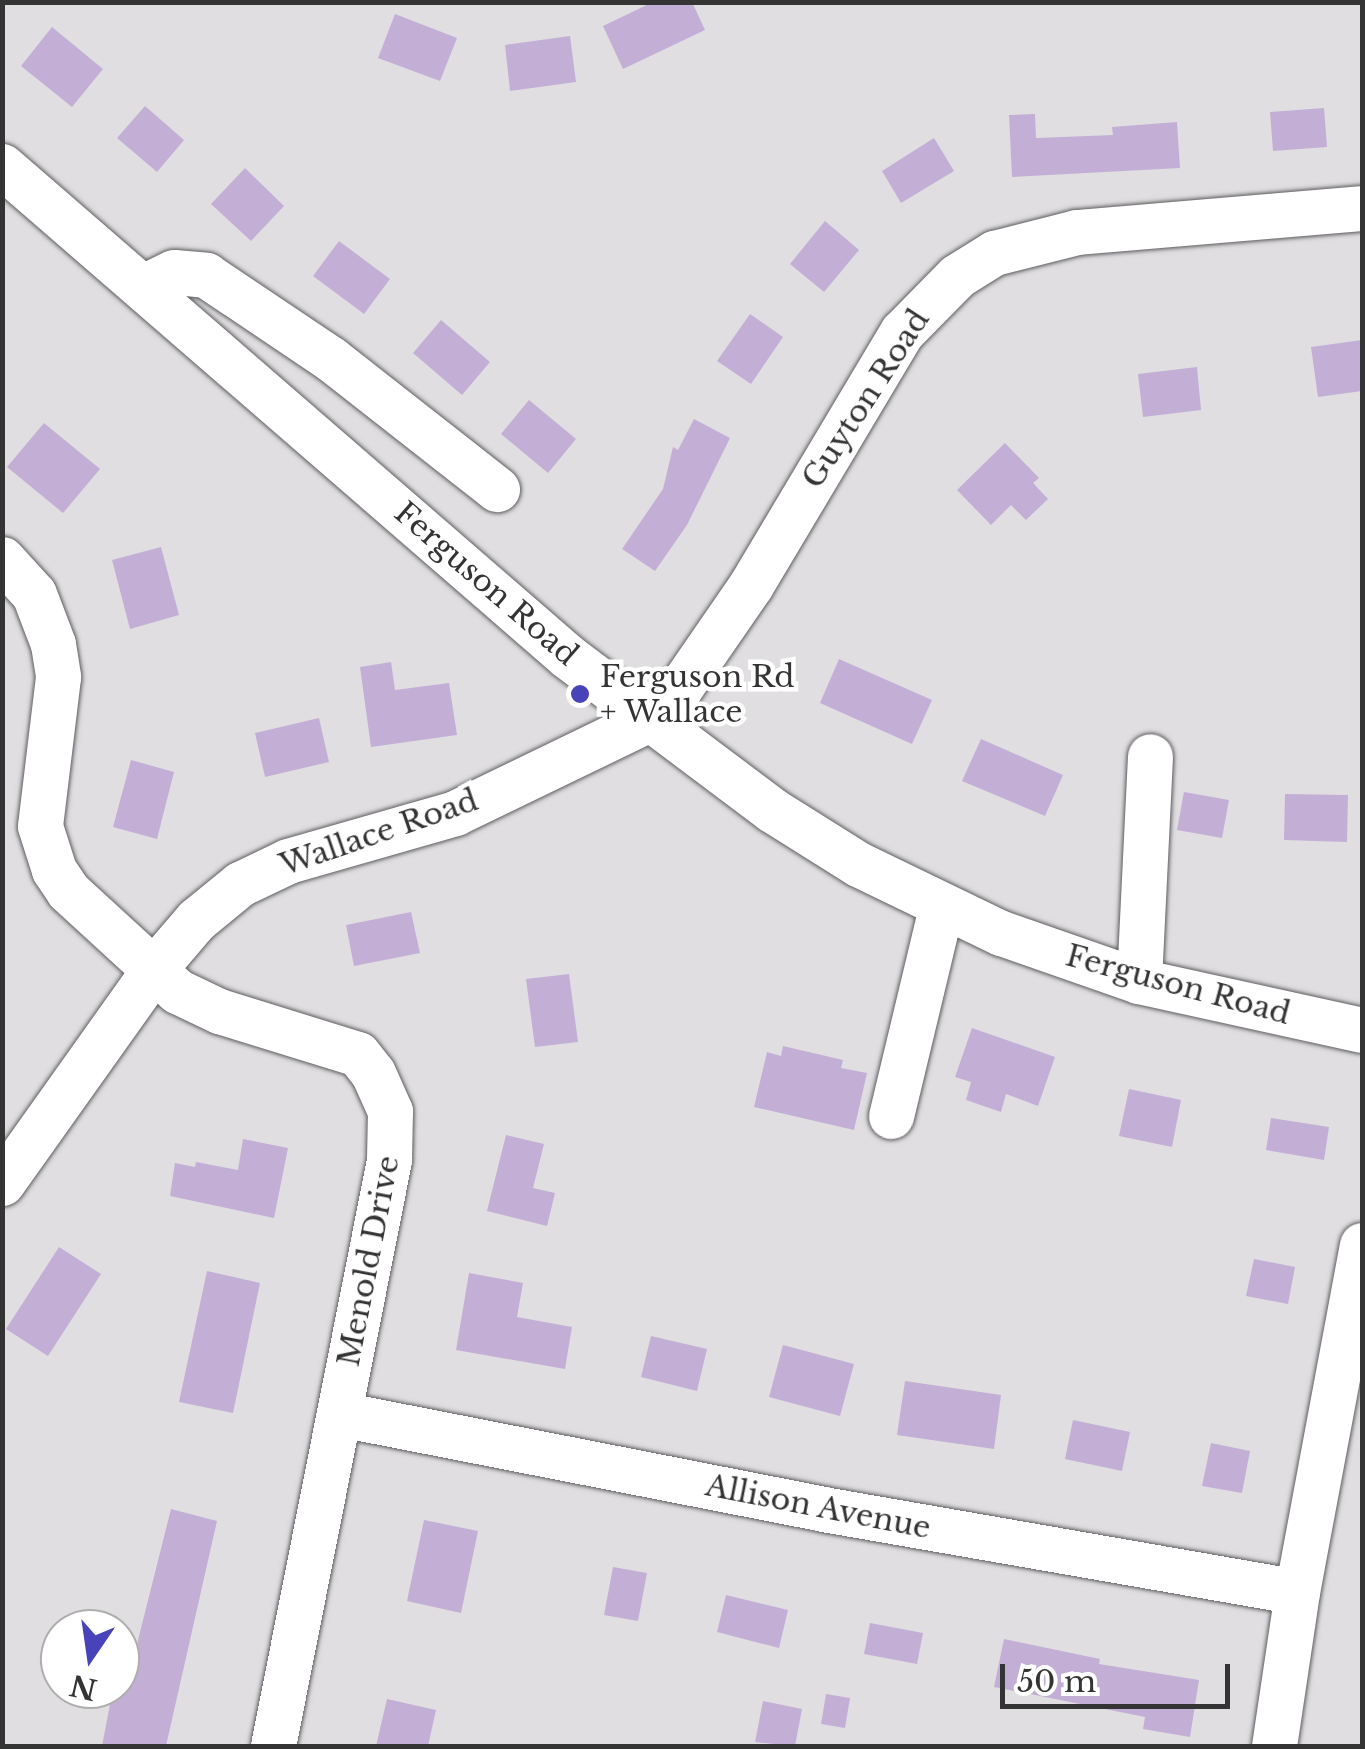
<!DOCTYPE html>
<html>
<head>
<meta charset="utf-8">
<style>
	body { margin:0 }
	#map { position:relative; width:1365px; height:1749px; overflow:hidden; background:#e0dee1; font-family:"Libre Baskerville",serif }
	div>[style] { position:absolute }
	.building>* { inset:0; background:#c3afd6 }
	.roads { filter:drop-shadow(0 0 2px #5e5d5f) drop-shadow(0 0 2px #5e5d5f) }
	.minor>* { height:45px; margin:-22.5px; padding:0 22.5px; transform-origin:22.5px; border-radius:22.5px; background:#fff }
	.dots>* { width:28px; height:28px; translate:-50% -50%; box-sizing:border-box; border:5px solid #fff; border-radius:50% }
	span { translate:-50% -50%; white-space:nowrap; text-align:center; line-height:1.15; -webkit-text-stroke:9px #fff; paint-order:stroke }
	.street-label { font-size:30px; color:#353435 }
	.poi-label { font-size:30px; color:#353435 }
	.left { translate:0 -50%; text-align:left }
	.frame { position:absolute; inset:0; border:5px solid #353435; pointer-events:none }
	.north { position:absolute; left:40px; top:1609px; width:100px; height:100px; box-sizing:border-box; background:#fff; border:2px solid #aeaeae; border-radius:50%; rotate:193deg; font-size:28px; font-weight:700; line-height:40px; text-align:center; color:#353435 }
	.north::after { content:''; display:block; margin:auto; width:35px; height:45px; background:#4943b9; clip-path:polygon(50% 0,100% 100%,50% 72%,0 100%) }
	.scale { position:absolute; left:1000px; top:1664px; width:230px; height:45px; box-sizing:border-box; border:5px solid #353435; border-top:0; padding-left:12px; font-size:30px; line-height:35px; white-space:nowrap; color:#353435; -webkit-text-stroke:8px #fff; paint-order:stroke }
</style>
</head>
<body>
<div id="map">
	<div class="building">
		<i style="clip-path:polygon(653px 2px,692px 2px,705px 30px,623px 69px,603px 26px)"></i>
		<i style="clip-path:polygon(395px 14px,457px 38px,440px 81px,378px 58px)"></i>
		<i style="clip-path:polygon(52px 27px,103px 69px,72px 107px,21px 66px)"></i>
		<i style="clip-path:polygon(570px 36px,576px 82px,510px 91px,505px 45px)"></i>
		<i style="clip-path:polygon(145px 106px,184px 140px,157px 172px,117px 138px)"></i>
		<i style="clip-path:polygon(1324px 108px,1327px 147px,1273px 151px,1270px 112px)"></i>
		<i style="clip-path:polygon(1035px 114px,1036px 138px,1113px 135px,1112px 127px,1177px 122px,1180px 168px,1012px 177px,1009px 115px)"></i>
		<i style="clip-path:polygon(934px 138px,954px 171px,901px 203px,882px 171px)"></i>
		<i style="clip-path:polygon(245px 168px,284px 206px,251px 241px,211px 204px)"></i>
		<i style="clip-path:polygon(825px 221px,859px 250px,824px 292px,790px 264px)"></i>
		<i style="clip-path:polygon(339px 241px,390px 279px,364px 314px,313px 276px)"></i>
		<i style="clip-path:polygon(750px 314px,783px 337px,751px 384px,717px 361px)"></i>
		<i style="clip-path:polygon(441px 320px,490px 362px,462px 395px,413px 353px)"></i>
		<i style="clip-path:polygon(1362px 340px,1362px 391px,1318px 397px,1311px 347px)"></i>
		<i style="clip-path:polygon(1197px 367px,1201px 410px,1143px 417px,1138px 374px)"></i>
		<i style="clip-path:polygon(529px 400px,576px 439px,548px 473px,501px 434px)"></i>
		<i style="clip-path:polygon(694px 419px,730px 438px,687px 525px,655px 571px,622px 549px,663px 489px,673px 447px,678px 450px)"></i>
		<i style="clip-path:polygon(44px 423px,100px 469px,63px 513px,7px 467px)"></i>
		<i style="clip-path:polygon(1005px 443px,1039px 478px,1033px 483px,1048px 499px,1026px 520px,1011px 505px,991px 525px,957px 490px)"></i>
		<i style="clip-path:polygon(161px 547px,179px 615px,130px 629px,112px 560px)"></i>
		<i style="clip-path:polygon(839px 659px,932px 700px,912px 744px,820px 703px)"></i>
		<i style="clip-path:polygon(391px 662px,395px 690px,449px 683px,457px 735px,371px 747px,360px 667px)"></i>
		<i style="clip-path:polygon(319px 718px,329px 762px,265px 777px,255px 733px)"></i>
		<i style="clip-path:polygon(981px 739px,1063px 775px,1045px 816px,962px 781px)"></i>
		<i style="clip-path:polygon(131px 760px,174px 772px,157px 839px,113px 827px)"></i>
		<i style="clip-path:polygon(1184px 792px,1229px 800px,1222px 838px,1177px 830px)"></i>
		<i style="clip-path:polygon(1285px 794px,1348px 795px,1347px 842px,1284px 840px)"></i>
		<i style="clip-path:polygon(411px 912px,420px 953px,354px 966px,346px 925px)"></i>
		<i style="clip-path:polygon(569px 974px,578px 1042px,535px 1047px,526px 979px)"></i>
		<i style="clip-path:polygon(972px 1028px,1055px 1057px,1038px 1106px,1006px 1094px,1001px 1112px,966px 1100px,971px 1082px,955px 1077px)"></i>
		<i style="clip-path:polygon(783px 1046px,843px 1060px,841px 1068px,867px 1073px,854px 1130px,754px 1107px,767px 1052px,781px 1056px)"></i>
		<i style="clip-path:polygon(1129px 1089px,1181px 1100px,1172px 1147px,1119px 1136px)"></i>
		<i style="clip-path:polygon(1271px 1118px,1329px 1127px,1324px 1160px,1266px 1150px)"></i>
		<i style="clip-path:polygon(506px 1135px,544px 1144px,533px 1188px,555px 1193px,547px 1226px,487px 1211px)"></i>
		<i style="clip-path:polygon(243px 1139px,288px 1148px,274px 1218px,170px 1196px,175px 1163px,195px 1167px,196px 1162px,238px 1170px)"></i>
		<i style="clip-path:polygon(59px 1247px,101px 1274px,48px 1356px,6px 1329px)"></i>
		<i style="clip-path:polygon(1254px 1259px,1295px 1267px,1288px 1304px,1246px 1296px)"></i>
		<i style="clip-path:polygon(207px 1271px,260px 1283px,233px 1413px,179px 1402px)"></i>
		<i style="clip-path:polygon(469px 1273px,523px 1283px,517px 1317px,572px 1327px,565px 1369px,456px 1350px)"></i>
		<i style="clip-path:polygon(651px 1336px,707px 1349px,697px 1391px,641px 1377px)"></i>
		<i style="clip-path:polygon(783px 1345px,854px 1364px,840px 1416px,769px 1397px)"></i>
		<i style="clip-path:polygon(905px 1381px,1001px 1395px,994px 1449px,897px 1435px)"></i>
		<i style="clip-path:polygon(1073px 1420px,1130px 1432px,1122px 1471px,1065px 1459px)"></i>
		<i style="clip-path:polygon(1211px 1443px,1250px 1451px,1242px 1493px,1202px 1486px)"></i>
		<i style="clip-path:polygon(171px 1509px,217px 1521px,166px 1746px,102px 1746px,113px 1689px,120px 1689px,120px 1649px,135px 1652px)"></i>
		<i style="clip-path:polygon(424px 1520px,478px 1531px,461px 1613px,407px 1601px)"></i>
		<i style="clip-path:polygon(613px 1567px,647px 1573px,638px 1621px,604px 1615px)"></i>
		<i style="clip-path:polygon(726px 1595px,788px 1610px,779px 1648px,717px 1632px)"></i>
		<i style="clip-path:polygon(870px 1623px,923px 1633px,917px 1664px,864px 1654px)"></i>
		<i style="clip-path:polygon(1004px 1639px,1100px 1659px,1099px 1664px,1199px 1680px,1190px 1737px,1143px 1729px,1145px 1717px,994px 1687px)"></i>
		<i style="clip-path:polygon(826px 1694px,850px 1698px,845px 1728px,821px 1724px)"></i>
		<i style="clip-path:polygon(387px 1699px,436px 1710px,428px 1746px,376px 1746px)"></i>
		<i style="clip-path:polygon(763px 1701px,802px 1709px,795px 1746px,755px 1742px)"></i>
	</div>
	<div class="roads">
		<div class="minor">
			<i style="left:2px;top:166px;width:748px;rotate:40.93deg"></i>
			<i style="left:567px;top:656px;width:256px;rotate:36.9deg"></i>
			<i style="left:772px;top:810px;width:102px;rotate:32.1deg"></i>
			<i style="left:858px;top:864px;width:159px;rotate:25.8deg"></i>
			<i style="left:1001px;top:933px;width:146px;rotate:19.2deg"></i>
			<i style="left:1139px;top:981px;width:228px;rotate:12.4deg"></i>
			<i style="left:143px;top:287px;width:34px;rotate:-26deg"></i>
			<i style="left:174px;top:272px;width:32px;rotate:5deg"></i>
			<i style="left:206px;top:275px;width:151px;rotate:33.9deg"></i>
			<i style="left:331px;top:359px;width:211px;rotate:38.1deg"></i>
			<i style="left:2px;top:559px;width:47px;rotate:47.6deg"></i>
			<i style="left:34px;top:594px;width:53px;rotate:69.2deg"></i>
			<i style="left:53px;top:644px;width:33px;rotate:81deg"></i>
			<i style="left:58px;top:677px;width:150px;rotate:96.9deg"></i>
			<i style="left:40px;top:826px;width:46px;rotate:72.3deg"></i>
			<i style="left:54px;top:870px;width:25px;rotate:56deg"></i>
			<i style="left:68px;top:891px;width:148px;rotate:42.5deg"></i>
			<i style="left:177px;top:991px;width:47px;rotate:25.5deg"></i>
			<i style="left:219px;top:1011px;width:145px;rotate:17.2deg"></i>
			<i style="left:358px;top:1054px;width:24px;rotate:52deg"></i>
			<i style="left:373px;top:1073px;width:42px;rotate:65.9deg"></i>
			<i style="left:390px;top:1111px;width:49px;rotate:91.2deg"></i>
			<i style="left:389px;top:1160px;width:597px;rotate:101.2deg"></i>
			<i style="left:1139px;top:981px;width:225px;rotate:-87.2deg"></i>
			<i style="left:891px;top:1116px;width:215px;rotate:-76.5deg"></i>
			<i style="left:2px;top:1183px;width:262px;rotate:-54.6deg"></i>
			<i style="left:154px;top:969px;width:65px;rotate:-49.4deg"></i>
			<i style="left:196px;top:920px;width:57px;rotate:-39.3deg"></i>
			<i style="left:240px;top:884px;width:53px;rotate:-25.6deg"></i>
			<i style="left:288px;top:861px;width:174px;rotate:-16deg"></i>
			<i style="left:455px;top:813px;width:213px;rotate:-25.8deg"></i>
			<i style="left:647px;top:720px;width:46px;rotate:-44.1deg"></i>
			<i style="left:680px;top:688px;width:125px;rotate:-55.4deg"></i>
			<i style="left:751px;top:585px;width:295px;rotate:-59.2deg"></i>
			<i style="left:902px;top:332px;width:78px;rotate:-45.5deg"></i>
			<i style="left:957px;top:276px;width:44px;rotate:-31.9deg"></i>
			<i style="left:994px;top:253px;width:86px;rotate:-14.2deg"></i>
			<i style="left:1077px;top:232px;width:286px;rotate:-4.8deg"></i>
			<i style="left:340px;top:1414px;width:492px;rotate:11.1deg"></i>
			<i style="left:823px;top:1509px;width:481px;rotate:9.9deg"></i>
			<i style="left:1274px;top:1746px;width:156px;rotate:-81.5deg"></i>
			<i style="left:1297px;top:1592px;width:353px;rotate:-79.4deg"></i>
		</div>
	</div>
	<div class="dots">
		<i style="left:580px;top:694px;background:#4943b9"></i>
	</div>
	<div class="street-label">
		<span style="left:866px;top:399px;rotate:-57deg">Guyton Road</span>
		<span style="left:486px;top:584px;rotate:41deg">Ferguson Road</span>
		<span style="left:379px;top:833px;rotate:-19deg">Wallace Road</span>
		<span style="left:1178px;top:985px;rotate:15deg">Ferguson Road</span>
		<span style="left:369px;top:1261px;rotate:-79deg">Menold Drive</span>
		<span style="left:818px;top:1507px;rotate:11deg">Allison Avenue</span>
	</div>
	<div class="poi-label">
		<span class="left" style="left:600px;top:694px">Ferguson Rd<br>+ Wallace</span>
	</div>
	<div class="frame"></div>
	<div class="north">N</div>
	<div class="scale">50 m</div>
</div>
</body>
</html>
